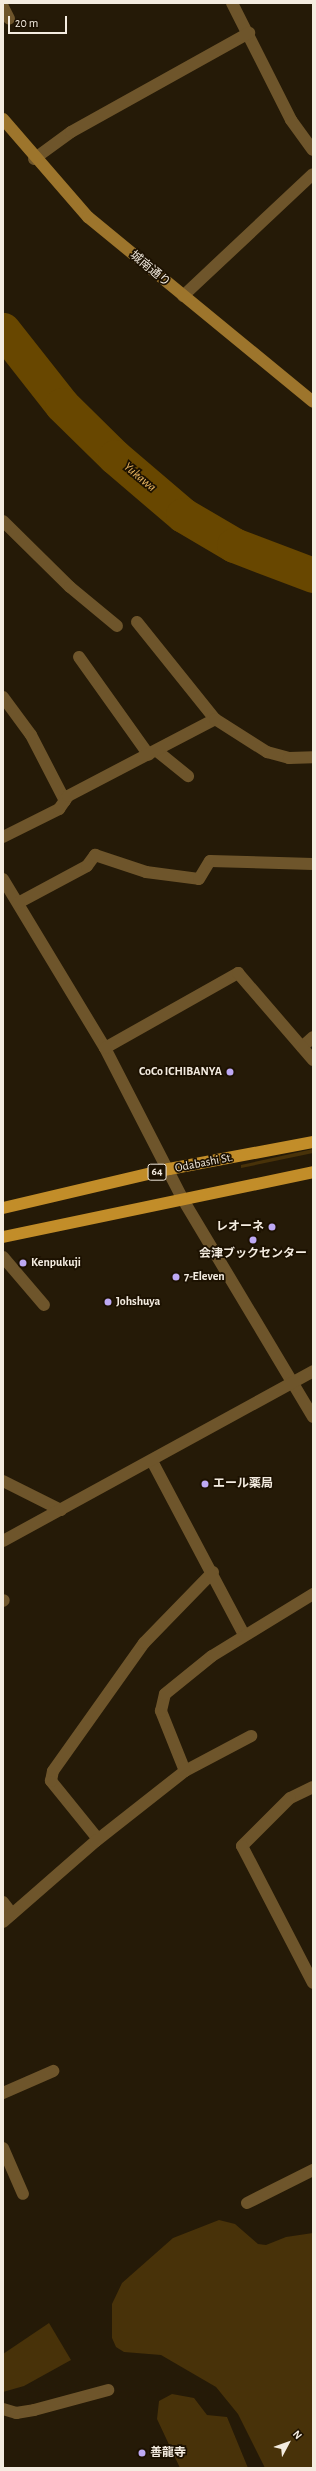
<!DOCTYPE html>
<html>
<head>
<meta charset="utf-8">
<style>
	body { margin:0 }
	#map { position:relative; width:316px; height:2471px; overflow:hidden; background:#251a07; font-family:"Alegreya Sans","Noto Sans JP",sans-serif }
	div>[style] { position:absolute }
	.green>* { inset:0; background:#483209 }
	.river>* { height:35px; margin:-17.5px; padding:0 17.5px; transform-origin:17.5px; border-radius:17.5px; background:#684700 }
	.lane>* { height:12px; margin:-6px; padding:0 6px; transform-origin:6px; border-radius:6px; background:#6e552b }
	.street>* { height:12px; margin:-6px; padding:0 6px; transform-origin:6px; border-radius:6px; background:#6e552b }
	.secondary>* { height:12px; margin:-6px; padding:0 6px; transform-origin:6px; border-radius:6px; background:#9d752c }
	.primary>* { height:12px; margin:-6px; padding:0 6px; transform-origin:6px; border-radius:6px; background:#c28d29 }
	.dots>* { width:11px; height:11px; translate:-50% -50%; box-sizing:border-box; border:2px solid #1c1101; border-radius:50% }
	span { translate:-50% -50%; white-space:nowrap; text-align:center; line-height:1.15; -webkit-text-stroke:3.5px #1c1101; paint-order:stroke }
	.shield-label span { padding:1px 3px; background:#1c1101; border:1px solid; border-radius:3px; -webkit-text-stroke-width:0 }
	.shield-label { font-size:11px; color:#f4ece0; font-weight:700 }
	.street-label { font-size:12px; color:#f4ece0 }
	.poi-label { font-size:12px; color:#f4ece0; font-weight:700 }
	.right { translate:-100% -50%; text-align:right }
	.left { translate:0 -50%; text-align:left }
	.water-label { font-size:13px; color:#eab761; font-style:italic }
	.frame { position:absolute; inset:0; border:4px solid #f4ece0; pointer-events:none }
	.north { position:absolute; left:268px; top:2423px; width:40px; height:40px; -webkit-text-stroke:3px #1c1101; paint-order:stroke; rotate:49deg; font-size:11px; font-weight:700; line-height:16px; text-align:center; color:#f4ece0 }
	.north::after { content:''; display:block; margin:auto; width:14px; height:18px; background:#f4ece0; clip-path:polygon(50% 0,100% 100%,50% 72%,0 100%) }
	.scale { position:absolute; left:8px; top:16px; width:59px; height:18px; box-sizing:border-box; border:2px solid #f4ece0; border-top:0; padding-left:5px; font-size:12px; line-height:14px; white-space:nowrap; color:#f4ece0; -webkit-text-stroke:3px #1c1101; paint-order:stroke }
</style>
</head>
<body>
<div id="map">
	<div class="green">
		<i style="clip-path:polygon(313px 1149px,313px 1153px,241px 1168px,241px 1165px)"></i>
		<i style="clip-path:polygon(219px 2220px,235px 2224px,258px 2244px,266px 2245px,286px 2237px,313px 2233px,313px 2468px,265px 2468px,238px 2414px,216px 2387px,161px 2355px,124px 2352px,116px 2347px,112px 2338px,112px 2304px,122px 2283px,173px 2238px)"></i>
		<i style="clip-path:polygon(49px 2323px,71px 2360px,24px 2386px,3px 2392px,3px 2354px)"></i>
		<i style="clip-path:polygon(172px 2394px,194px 2398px,207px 2415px,227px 2417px,248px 2468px,180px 2468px,157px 2419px,159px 2401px)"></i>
	</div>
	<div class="river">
		<i style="left:3px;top:330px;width:95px;rotate:51.8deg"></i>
		<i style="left:62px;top:405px;width:74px;rotate:44.5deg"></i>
		<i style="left:115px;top:457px;width:89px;rotate:40.5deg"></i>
		<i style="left:183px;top:515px;width:59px;rotate:30.5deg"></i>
		<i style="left:234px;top:545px;width:85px;rotate:20.8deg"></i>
	</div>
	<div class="lane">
		<i style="left:157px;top:751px;width:40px;rotate:39deg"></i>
		<i style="left:3px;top:1257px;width:63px;rotate:49.5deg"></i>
		<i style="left:3px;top:1481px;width:65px;rotate:26.6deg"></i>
		<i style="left:98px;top:1839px;width:75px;rotate:-129deg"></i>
		<i style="left:51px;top:1781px;width:10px;rotate:-79deg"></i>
		<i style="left:53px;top:1771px;width:157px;rotate:-54.6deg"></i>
		<i style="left:144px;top:1643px;width:99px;rotate:-45.8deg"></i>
		<i style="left:3px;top:2093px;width:55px;rotate:-23.7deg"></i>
		<i style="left:3px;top:2148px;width:50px;rotate:66.5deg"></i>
		<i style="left:3px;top:2409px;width:14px;rotate:17deg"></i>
		<i style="left:16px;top:2413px;width:18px;rotate:-9deg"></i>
		<i style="left:34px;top:2410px;width:77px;rotate:-15.1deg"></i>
	</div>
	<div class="street">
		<i style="left:232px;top:3px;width:131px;rotate:63.2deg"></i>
		<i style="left:291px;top:120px;width:37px;rotate:54deg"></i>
		<i style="left:3px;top:7px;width:13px;rotate:63deg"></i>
		<i style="left:34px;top:159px;width:46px;rotate:-36.1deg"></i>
		<i style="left:71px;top:132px;width:204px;rotate:-29.1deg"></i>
		<i style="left:183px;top:296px;width:178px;rotate:-43.2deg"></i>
		<i style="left:3px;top:521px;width:94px;rotate:44.6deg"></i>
		<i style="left:70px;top:587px;width:61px;rotate:39.7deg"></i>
		<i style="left:137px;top:622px;width:124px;rotate:51.2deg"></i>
		<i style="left:79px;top:657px;width:120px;rotate:54.5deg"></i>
		<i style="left:3px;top:697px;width:47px;rotate:53.6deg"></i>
		<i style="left:31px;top:735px;width:74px;rotate:62.7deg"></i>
		<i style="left:3px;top:837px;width:63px;rotate:-26.6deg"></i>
		<i style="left:59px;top:809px;width:16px;rotate:-55deg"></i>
		<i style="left:68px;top:796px;width:166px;rotate:-27.6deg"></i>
		<i style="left:215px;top:719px;width:62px;rotate:32.4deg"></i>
		<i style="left:267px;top:752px;width:23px;rotate:15deg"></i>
		<i style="left:289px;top:758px;width:24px;rotate:-2deg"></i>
		<i style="left:3px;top:879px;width:197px;rotate:58.9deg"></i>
		<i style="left:105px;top:1048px;width:169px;rotate:62.8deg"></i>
		<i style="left:182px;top:1198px;width:255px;rotate:59.1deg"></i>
		<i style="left:18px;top:903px;width:78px;rotate:-28.2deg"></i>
		<i style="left:87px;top:866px;width:14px;rotate:-54deg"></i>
		<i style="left:95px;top:855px;width:54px;rotate:18.4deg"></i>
		<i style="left:146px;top:872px;width:53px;rotate:7.5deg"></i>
		<i style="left:199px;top:879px;width:21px;rotate:-59deg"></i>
		<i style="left:210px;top:861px;width:103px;rotate:1.7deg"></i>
		<i style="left:302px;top:1047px;width:15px;rotate:-42deg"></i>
		<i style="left:105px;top:1048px;width:153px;rotate:-29.4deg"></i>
		<i style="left:238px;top:973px;width:115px;rotate:49.2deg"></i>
		<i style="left:152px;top:1461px;width:197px;rotate:62.1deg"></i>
		<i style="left:3px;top:1541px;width:354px;rotate:-28.7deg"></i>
		<i style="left:3px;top:1601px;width:1px;rotate:-45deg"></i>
		<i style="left:185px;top:1771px;width:75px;rotate:-27.9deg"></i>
		<i style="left:313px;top:1787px;width:25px;rotate:154deg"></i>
		<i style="left:290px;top:1798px;width:68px;rotate:135deg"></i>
		<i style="left:242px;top:1846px;width:154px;rotate:62.6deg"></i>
		<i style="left:3px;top:1902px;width:15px;rotate:53deg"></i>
		<i style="left:3px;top:1922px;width:123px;rotate:-41.1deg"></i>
		<i style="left:96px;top:1841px;width:113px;rotate:-38.2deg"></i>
		<i style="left:185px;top:1771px;width:65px;rotate:-111.8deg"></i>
		<i style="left:161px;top:1711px;width:17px;rotate:-77deg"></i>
		<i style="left:165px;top:1694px;width:60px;rotate:-39deg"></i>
		<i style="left:212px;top:1656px;width:119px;rotate:-31.5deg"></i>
		<i style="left:247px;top:2203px;width:74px;rotate:-26.6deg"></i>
	</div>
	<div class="secondary">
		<i style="left:3px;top:119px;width:130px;rotate:49.1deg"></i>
		<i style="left:88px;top:217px;width:291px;rotate:39.4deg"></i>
	</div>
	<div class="primary">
		<i style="left:3px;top:1208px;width:171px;rotate:-13.2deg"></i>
		<i style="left:169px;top:1169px;width:147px;rotate:-10.6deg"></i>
		<i style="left:3px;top:1237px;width:317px;rotate:-11.8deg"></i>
	</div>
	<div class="dots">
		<i style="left:230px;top:1072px;background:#bea9f4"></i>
		<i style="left:272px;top:1227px;background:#bea9f4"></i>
		<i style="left:253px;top:1240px;background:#bea9f4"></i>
		<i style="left:23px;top:1263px;background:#bea9f4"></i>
		<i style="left:176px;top:1277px;background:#bea9f4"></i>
		<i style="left:108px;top:1302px;background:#bea9f4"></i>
		<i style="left:205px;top:1484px;background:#bea9f4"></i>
		<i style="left:142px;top:2453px;background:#bea9f4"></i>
	</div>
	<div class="shield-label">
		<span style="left:157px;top:1172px">64</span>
	</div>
	<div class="street-label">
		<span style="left:150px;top:269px;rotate:40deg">城南通り</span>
		<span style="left:204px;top:1163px;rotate:-11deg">Odabashi St.</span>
	</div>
	<div class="poi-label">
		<span class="right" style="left:222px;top:1072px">CoCo ICHIBANYA</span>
		<span class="right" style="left:264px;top:1227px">レオーネ</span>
		<span style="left:253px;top:1254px">会津ブックセンター</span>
		<span class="left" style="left:31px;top:1263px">Kenpukuji</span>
		<span class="left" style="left:184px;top:1277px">7-Eleven</span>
		<span class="left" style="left:116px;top:1302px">Johshuya</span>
		<span class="left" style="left:213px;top:1484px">エール薬局</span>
		<span class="left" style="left:150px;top:2453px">善龍寺</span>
	</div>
	<div class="water-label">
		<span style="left:139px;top:478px;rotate:40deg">Yukawa</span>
	</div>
	<div class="frame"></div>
	<div class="north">N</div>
	<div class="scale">20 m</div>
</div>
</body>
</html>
